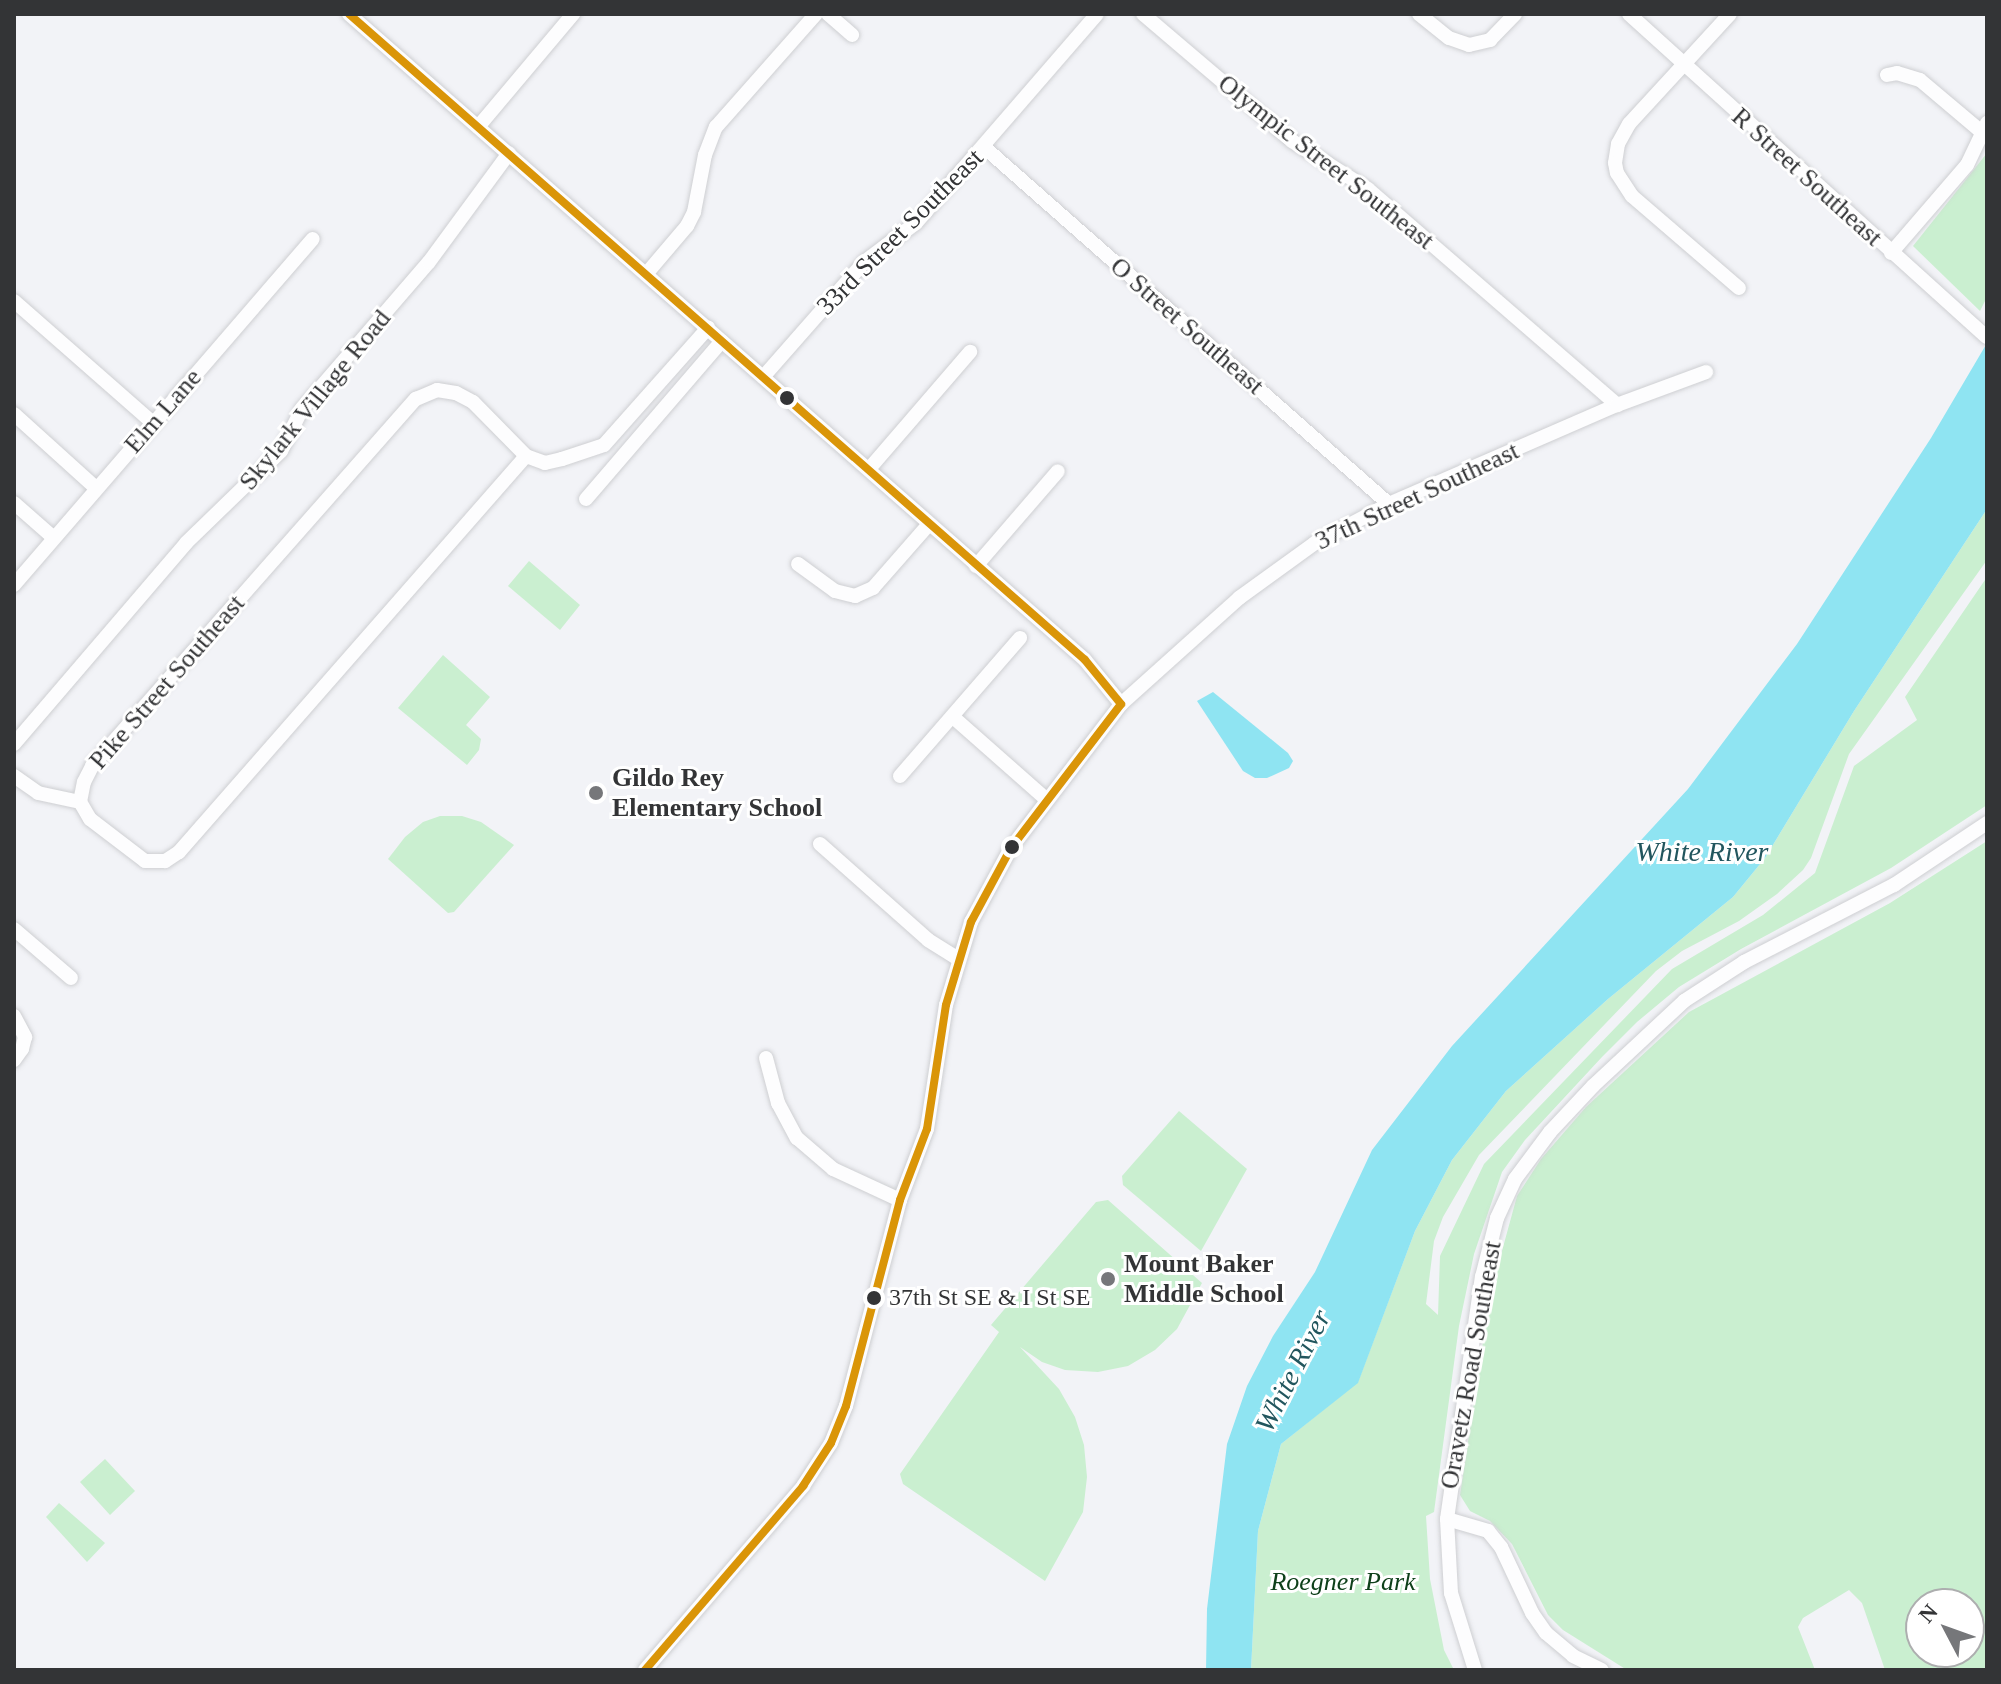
<!DOCTYPE html>
<html>
<head>
<meta charset="utf-8">
<style>
	body { margin:0 }
	#map { position:relative; width:2001px; height:1684px; overflow:hidden; background:#f2f3f7; font-family:"Times New Roman",serif }
	div>[style] { position:absolute }
	.green>* { inset:0; background:#caefd0 }
	.water>* { inset:0; background:#8fe4f2 }
	.roads { filter:drop-shadow(0 0 2px #cecfd2) drop-shadow(0 0 2px #cecfd2) }
	.minor>* { height:14px; margin:-7px; padding:0 7px; transform-origin:7px; border-radius:7px; background:#fdfdfe }
	.bus-1>* { height:8px; margin:-4px; padding:0 4px; transform-origin:4px; border-radius:4px; background:#da9508 }
	.dots>* { width:22px; height:22px; translate:-50% -50%; box-sizing:border-box; border:4px solid #fff; border-radius:50% }
	span { translate:-50% -50%; white-space:nowrap; text-align:center; line-height:1.15; -webkit-text-stroke:6px #fff; paint-order:stroke }
	.bus-label { font-size:24px; color:#333436 }
	.left { translate:0 -50%; text-align:left }
	.street-label { font-size:26px; color:#333436 }
	.poi-label { font-size:26px; color:#333436; font-weight:700 }
	.park-label { font-size:26px; color:#0e401a; font-style:italic }
	.water-label { font-size:28px; color:#22565e; font-style:italic }
	.frame { position:absolute; inset:0; border:16px solid #333436; pointer-events:none }
	.north { position:absolute; left:1905px; top:1588px; width:80px; height:80px; box-sizing:border-box; background:#fff; border:2px solid #adaeaf; border-radius:50%; rotate:311deg; font-size:22px; font-weight:700; line-height:32px; text-align:center; color:#333436 }
	.north::after { content:''; display:block; margin:auto; width:28px; height:36px; background:#76777a; clip-path:polygon(50% 0,100% 100%,50% 72%,0 100%) }
</style>
</head>
<body>
<div id="map">
	<div class="green">
		<i style="clip-path:polygon(1987px 153px,1987px 297px,1980px 311px,1913px 246px)"></i>
		<i style="clip-path:polygon(1987px 509px,1987px 560px,1849px 754px,1811px 858px,1803px 870px,1777px 894px,1739px 921px,1682px 951px,1656px 971px,1479px 1155px,1443px 1217px,1434px 1241px,1426px 1304px,1438px 1315px,1440px 1256px,1484px 1164px,1672px 969px,1763px 915px,1815px 873px,1854px 766px,1917px 720px,1905px 697px,1987px 577px,1987px 805px,1891px 868px,1741px 949px,1679px 987px,1637px 1022px,1602px 1057px,1525px 1140px,1502px 1172px,1474px 1254px,1459px 1326px,1434px 1512px,1426px 1516px,1430px 1579px,1444px 1650px,1454px 1670px,1251px 1670px,1258px 1531px,1281px 1444px,1358px 1382px,1415px 1231px,1452px 1160px,1506px 1091px,1608px 999px,1733px 897px,1765px 858px,1854px 711px)"></i>
		<i style="clip-path:polygon(529px 561px,580px 605px,560px 630px,508px 586px)"></i>
		<i style="clip-path:polygon(443px 655px,490px 697px,466px 725px,481px 739px,479px 750px,467px 765px,398px 708px)"></i>
		<i style="clip-path:polygon(440px 816px,462px 816px,481px 822px,514px 845px,454px 912px,448px 913px,388px 859px,405px 837px,423px 822px)"></i>
		<i style="clip-path:polygon(evenodd,1987px 841px,1987px 1670px,1885px 1670px,1862px 1603px,1849px 1590px,1803px 1618px,1798px 1627px,1815px 1670px,1627px 1670px,1563px 1630px,1548px 1615px,1512px 1544px,1490px 1521px,1470px 1511px,1460px 1495px,1490px 1295px,1517px 1196px,1541px 1159px,1586px 1107px,1689px 1012px,1890px 903px,1987px 841px,1921px 1604px,1969px 1604px,1969px 1652px,1921px 1652px,1921px 1604px)"></i>
		<i style="clip-path:polygon(1179px 1111px,1247px 1169px,1201px 1251px,1123px 1185px,1122px 1176px)"></i>
		<i style="clip-path:polygon(1108px 1200px,1202px 1283px,1177px 1329px,1155px 1350px,1128px 1366px,1098px 1372px,1065px 1370px,1042px 1362px,1020px 1347px,1059px 1389px,1075px 1417px,1084px 1445px,1087px 1477px,1083px 1512px,1045px 1581px,903px 1484px,900px 1474px,999px 1332px,991px 1325px,1096px 1202px)"></i>
		<i style="clip-path:polygon(105px 1459px,135px 1491px,110px 1515px,80px 1482px)"></i>
		<i style="clip-path:polygon(59px 1503px,105px 1543px,87px 1562px,46px 1517px)"></i>
	</div>
	<div class="water">
		<i style="clip-path:polygon(1987px 343px,1987px 509px,1854px 711px,1765px 858px,1733px 897px,1608px 999px,1506px 1091px,1452px 1160px,1415px 1231px,1358px 1383px,1281px 1444px,1258px 1531px,1251px 1670px,1206px 1670px,1207px 1609px,1227px 1444px,1247px 1386px,1273px 1336px,1315px 1272px,1372px 1150px,1452px 1046px,1688px 789px,1797px 644px,1931px 438px)"></i>
		<i style="clip-path:polygon(1213px 692px,1288px 753px,1293px 761px,1289px 768px,1267px 778px,1255px 778px,1243px 771px,1197px 701px)"></i>
	</div>
	<div class="roads">
		<div class="minor">
			<i style="left:349px;top:14px;width:979px;rotate:41.27deg"></i>
			<i style="left:1085px;top:660px;width:57px;rotate:50.7deg"></i>
			<i style="left:828px;top:14px;width:32px;rotate:41deg"></i>
			<i style="left:1143px;top:14px;width:196px;rotate:40.4deg"></i>
			<i style="left:1292px;top:141px;width:90px;rotate:32.3deg"></i>
			<i style="left:1368px;top:189px;width:330px;rotate:40.9deg"></i>
			<i style="left:1419px;top:14px;width:38px;rotate:39deg"></i>
			<i style="left:1449px;top:38px;width:21px;rotate:19deg"></i>
			<i style="left:1469px;top:45px;width:22px;rotate:-13deg"></i>
			<i style="left:1490px;top:40px;width:36px;rotate:-46deg"></i>
			<i style="left:1629px;top:14px;width:482px;rotate:42.1deg"></i>
			<i style="left:1730px;top:14px;width:149px;rotate:132.6deg"></i>
			<i style="left:1629px;top:124px;width:23px;rotate:119deg"></i>
			<i style="left:1618px;top:144px;width:19px;rotate:99deg"></i>
			<i style="left:1615px;top:163px;width:10px;rotate:79deg"></i>
			<i style="left:1617px;top:173px;width:27px;rotate:57deg"></i>
			<i style="left:1632px;top:196px;width:141px;rotate:40.7deg"></i>
			<i style="left:1887px;top:75px;width:10px;rotate:-11deg"></i>
			<i style="left:1897px;top:73px;width:24px;rotate:17deg"></i>
			<i style="left:1920px;top:80px;width:82px;rotate:40.1deg"></i>
			<i style="left:478px;top:127px;width:148px;rotate:-49.9deg"></i>
			<i style="left:984px;top:147px;width:540px;rotate:41.4deg"></i>
			<i style="left:1891px;top:253px;width:116px;rotate:-49.2deg"></i>
			<i style="left:1967px;top:165px;width:47px;rotate:-64.5deg"></i>
			<i style="left:647px;top:273px;width:62px;rotate:-49.6deg"></i>
			<i style="left:687px;top:226px;width:16px;rotate:-63deg"></i>
			<i style="left:694px;top:212px;width:58px;rotate:-79.1deg"></i>
			<i style="left:705px;top:155px;width:30px;rotate:-69deg"></i>
			<i style="left:716px;top:127px;width:151px;rotate:-48.5deg"></i>
			<i style="left:14px;top:301px;width:185px;rotate:41.3deg"></i>
			<i style="left:764px;top:376px;width:152px;rotate:-48.7deg"></i>
			<i style="left:864px;top:262px;width:65px;rotate:-36.9deg"></i>
			<i style="left:916px;top:223px;width:276px;rotate:-49.1deg"></i>
			<i style="left:14px;top:414px;width:110px;rotate:42.1deg"></i>
			<i style="left:526px;top:456px;width:527px;rotate:131.23deg"></i>
			<i style="left:179px;top:852px;width:17px;rotate:147deg"></i>
			<i style="left:165px;top:861px;width:20px;rotate:180deg"></i>
			<i style="left:145px;top:861px;width:69px;rotate:-142.6deg"></i>
			<i style="left:90px;top:819px;width:20px;rotate:-120deg"></i>
			<i style="left:80px;top:802px;width:20px;rotate:-79deg"></i>
			<i style="left:84px;top:782px;width:18px;rotate:-63deg"></i>
			<i style="left:92px;top:766px;width:490px;rotate:-48.6deg"></i>
			<i style="left:416px;top:399px;width:23px;rotate:-23deg"></i>
			<i style="left:437px;top:390px;width:19px;rotate:9deg"></i>
			<i style="left:456px;top:393px;width:19px;rotate:28deg"></i>
			<i style="left:473px;top:402px;width:76px;rotate:45.5deg"></i>
			<i style="left:526px;top:456px;width:20px;rotate:20deg"></i>
			<i style="left:545px;top:463px;width:17px;rotate:-13deg"></i>
			<i style="left:562px;top:459px;width:44px;rotate:-18.4deg"></i>
			<i style="left:604px;top:445px;width:157px;rotate:-48.4deg"></i>
			<i style="left:869px;top:469px;width:155px;rotate:-49.2deg"></i>
			<i style="left:586px;top:499px;width:208px;rotate:-49.3deg"></i>
			<i style="left:14px;top:503px;width:53px;rotate:41.2deg"></i>
			<i style="left:798px;top:564px;width:46px;rotate:36.1deg"></i>
			<i style="left:835px;top:591px;width:21px;rotate:14deg"></i>
			<i style="left:855px;top:596px;width:20px;rotate:-24deg"></i>
			<i style="left:873px;top:588px;width:85px;rotate:-48.8deg"></i>
			<i style="left:976px;top:566px;width:125px;rotate:-49.2deg"></i>
			<i style="left:14px;top:585px;width:457px;rotate:-49.2deg"></i>
			<i style="left:953px;top:717px;width:125px;rotate:41.4deg"></i>
			<i style="left:14px;top:744px;width:265px;rotate:-49.4deg"></i>
			<i style="left:186px;top:543px;width:132px;rotate:-44.1deg"></i>
			<i style="left:281px;top:451px;width:47px;rotate:-63.4deg"></i>
			<i style="left:302px;top:409px;width:194px;rotate:-49.2deg"></i>
			<i style="left:429px;top:262px;width:135px;rotate:-53.7deg"></i>
			<i style="left:14px;top:776px;width:29px;rotate:35deg"></i>
			<i style="left:38px;top:793px;width:43px;rotate:12.1deg"></i>
			<i style="left:900px;top:776px;width:183px;rotate:-49deg"></i>
			<i style="left:820px;top:844px;width:144px;rotate:41.6deg"></i>
			<i style="left:928px;top:940px;width:34px;rotate:32deg"></i>
			<i style="left:14px;top:929px;width:75px;rotate:40.7deg"></i>
			<i style="left:14px;top:1016px;width:24px;rotate:62deg"></i>
			<i style="left:25px;top:1037px;width:12px;rotate:104deg"></i>
			<i style="left:22px;top:1049px;width:14px;rotate:126deg"></i>
			<i style="left:766px;top:1058px;width:47px;rotate:75.1deg"></i>
			<i style="left:778px;top:1103px;width:40px;rotate:62deg"></i>
			<i style="left:797px;top:1138px;width:48px;rotate:40.7deg"></i>
			<i style="left:833px;top:1169px;width:74px;rotate:24.8deg"></i>
			<i style="left:1447px;top:1519px;width:43px;rotate:16.3deg"></i>
			<i style="left:1488px;top:1531px;width:21px;rotate:51deg"></i>
			<i style="left:1501px;top:1547px;width:73px;rotate:64.8deg"></i>
			<i style="left:1532px;top:1613px;width:24px;rotate:55deg"></i>
			<i style="left:1546px;top:1633px;width:35px;rotate:40deg"></i>
			<i style="left:1573px;top:1656px;width:32px;rotate:26deg"></i>
			<i style="left:645px;top:1670px;width:243px;rotate:-49.3deg"></i>
			<i style="left:803px;top:1486px;width:51px;rotate:-56.9deg"></i>
			<i style="left:831px;top:1443px;width:40px;rotate:-68deg"></i>
			<i style="left:846px;top:1406px;width:213px;rotate:-75.3deg"></i>
			<i style="left:900px;top:1200px;width:76px;rotate:-69.2deg"></i>
			<i style="left:927px;top:1129px;width:125px;rotate:-81.3deg"></i>
			<i style="left:946px;top:1005px;width:87px;rotate:-73.2deg"></i>
			<i style="left:971px;top:922px;width:84px;rotate:-61.6deg"></i>
			<i style="left:1011px;top:848px;width:181px;rotate:-52.6deg"></i>
			<i style="left:1121px;top:704px;width:159px;rotate:-41.9deg"></i>
			<i style="left:1239px;top:598px;width:94px;rotate:-35.9deg"></i>
			<i style="left:1315px;top:543px;width:84px;rotate:-27.8deg"></i>
			<i style="left:1389px;top:504px;width:249px;rotate:-23.5deg"></i>
			<i style="left:1617px;top:405px;width:95px;rotate:-20.3deg"></i>
			<i style="left:1475px;top:1670px;width:81px;rotate:-107.3deg"></i>
			<i style="left:1451px;top:1593px;width:74px;rotate:-93.1deg"></i>
			<i style="left:1447px;top:1519px;width:245px;rotate:-81.8deg"></i>
			<i style="left:1482px;top:1277px;width:61px;rotate:-75.7deg"></i>
			<i style="left:1497px;top:1218px;width:43px;rotate:-65.2deg"></i>
			<i style="left:1515px;top:1179px;width:59px;rotate:-53.3deg"></i>
			<i style="left:1550px;top:1132px;width:63px;rotate:-46.9deg"></i>
			<i style="left:1593px;top:1086px;width:125px;rotate:-43deg"></i>
			<i style="left:1684px;top:1001px;width:72px;rotate:-33deg"></i>
			<i style="left:1744px;top:962px;width:169px;rotate:-27.2deg"></i>
			<i style="left:1894px;top:885px;width:112px;rotate:-33.7deg"></i>
		</div>
	</div>
	<div class="bus-1">
		<i style="left:349px;top:14px;width:979px;rotate:41.27deg"></i>
		<i style="left:1085px;top:660px;width:57px;rotate:50.7deg"></i>
		<i style="left:645px;top:1670px;width:243px;rotate:-49.3deg"></i>
		<i style="left:803px;top:1486px;width:51px;rotate:-56.9deg"></i>
		<i style="left:831px;top:1443px;width:40px;rotate:-68deg"></i>
		<i style="left:846px;top:1406px;width:213px;rotate:-75.3deg"></i>
		<i style="left:900px;top:1200px;width:76px;rotate:-69.2deg"></i>
		<i style="left:927px;top:1129px;width:125px;rotate:-81.3deg"></i>
		<i style="left:946px;top:1005px;width:87px;rotate:-73.2deg"></i>
		<i style="left:971px;top:922px;width:84px;rotate:-61.6deg"></i>
		<i style="left:1011px;top:848px;width:181px;rotate:-52.6deg"></i>
	</div>
	<div class="dots">
		<i style="left:787px;top:398px;background:#333436"></i>
		<i style="left:596px;top:793px;background:#76777a"></i>
		<i style="left:1012px;top:847px;background:#333436"></i>
		<i style="left:1108px;top:1279px;background:#76777a"></i>
		<i style="left:874px;top:1298px;background:#333436"></i>
	</div>
	<div class="bus-label">
		<span class="left" style="left:889px;top:1298px">37th St SE &amp; I St SE</span>
	</div>
	<div class="street-label">
		<span style="left:1326px;top:162px;rotate:38deg">Olympic Street Southeast</span>
		<span style="left:1807px;top:177px;rotate:42deg">R Street Southeast</span>
		<span style="left:900px;top:232px;rotate:-45deg">33rd Street Southeast</span>
		<span style="left:1187px;top:326px;rotate:41deg">O Street Southeast</span>
		<span style="left:315px;top:400px;rotate:-51deg">Skylark Village Road</span>
		<span style="left:163px;top:411px;rotate:-49deg">Elm Lane</span>
		<span style="left:1417px;top:496px;rotate:-25deg">37th Street Southeast</span>
		<span style="left:167px;top:682px;rotate:-49deg">Pike Street Southeast</span>
		<span style="left:1471px;top:1365px;rotate:-80deg">Oravetz Road Southeast</span>
	</div>
	<div class="poi-label">
		<span class="left" style="left:612px;top:793px">Gildo Rey<br>Elementary School</span>
		<span class="left" style="left:1124px;top:1279px">Mount Baker<br>Middle School</span>
	</div>
	<div class="park-label">
		<span style="left:1343px;top:1582px">Roegner Park</span>
	</div>
	<div class="water-label">
		<span style="left:1702px;top:852px">White River</span>
		<span style="left:1293px;top:1371px;rotate:-63deg">White River</span>
	</div>
	<div class="frame"></div>
	<div class="north">N</div>
</div>
</body>
</html>
